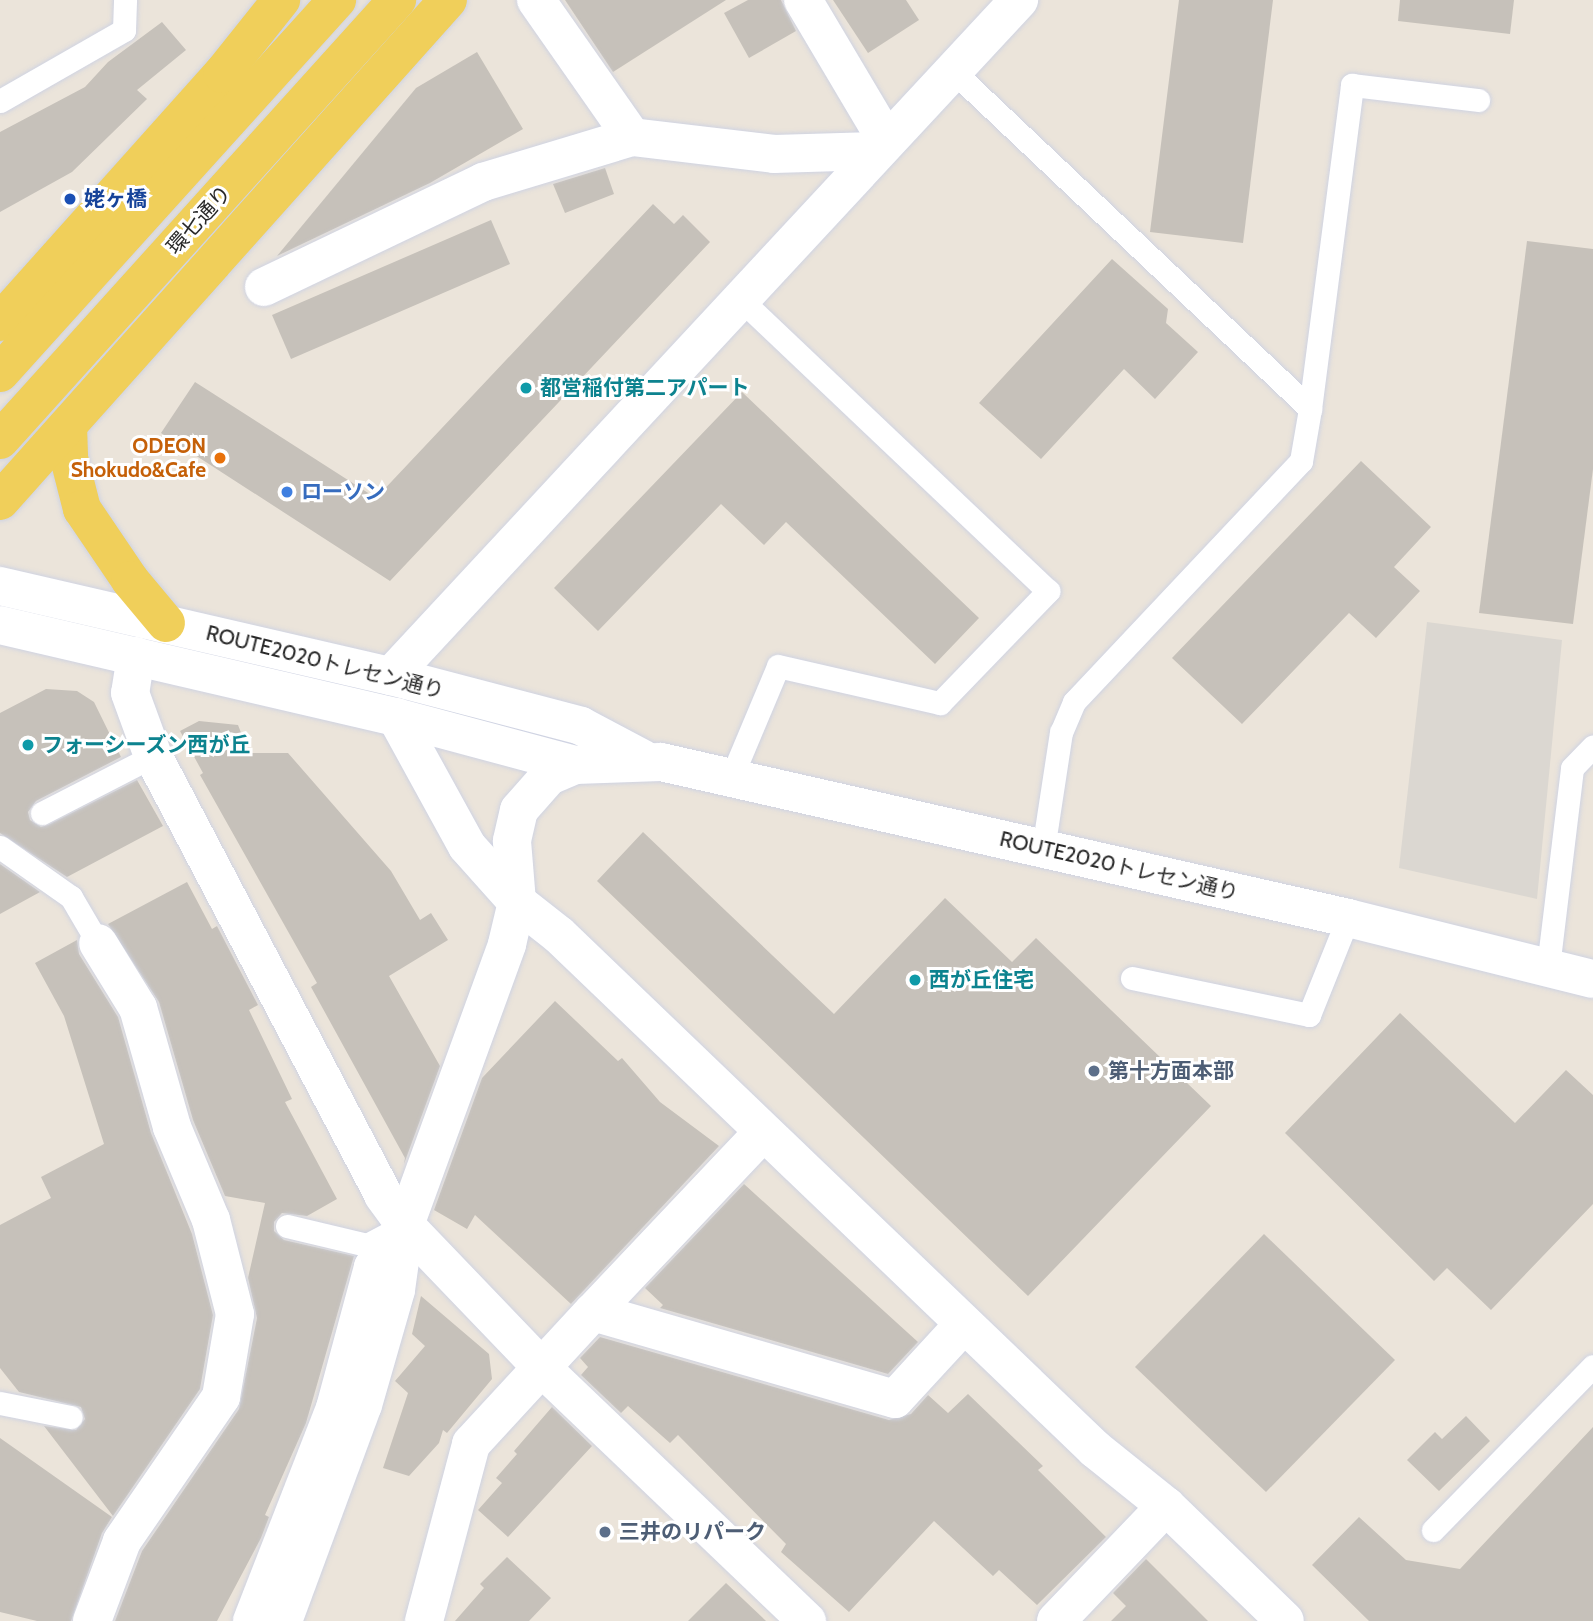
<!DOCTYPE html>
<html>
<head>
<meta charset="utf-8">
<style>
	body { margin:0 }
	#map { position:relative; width:1593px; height:1621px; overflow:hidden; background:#ebe4da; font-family:Cabin,"Noto Sans JP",sans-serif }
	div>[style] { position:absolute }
	.plaza>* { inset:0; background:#dbd7d1 }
	.building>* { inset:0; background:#c6c1ba }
	.roads { filter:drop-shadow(0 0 2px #cfd3e2) drop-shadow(0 0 2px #cfd3e2) }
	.lane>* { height:23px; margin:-11.5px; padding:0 11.5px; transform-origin:11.5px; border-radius:11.5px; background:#fff }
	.street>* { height:38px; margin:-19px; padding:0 19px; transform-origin:19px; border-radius:19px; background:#fff }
	.secondary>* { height:38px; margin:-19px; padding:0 19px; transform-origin:19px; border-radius:19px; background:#fff }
	.primary>* { height:38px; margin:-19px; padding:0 19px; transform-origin:19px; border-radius:19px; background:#f0cf5a }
	.dots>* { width:19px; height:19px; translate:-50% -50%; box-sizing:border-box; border:4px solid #fff; border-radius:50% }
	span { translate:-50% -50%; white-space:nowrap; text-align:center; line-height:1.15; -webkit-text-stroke:6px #fff; paint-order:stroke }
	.transit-label { font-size:21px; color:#164399; font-weight:700 }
	.left { translate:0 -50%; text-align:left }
	.street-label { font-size:21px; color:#292929 }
	.culture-label { font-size:21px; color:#0d838f; font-weight:700 }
	.food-label { font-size:21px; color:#c56008; font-weight:700 }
	.right { translate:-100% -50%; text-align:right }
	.shop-label { font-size:21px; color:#366cbe; font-weight:700 }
	.service-label { font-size:21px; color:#4e5e75; font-weight:700 }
</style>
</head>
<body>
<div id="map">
	<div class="plaza">
		<i style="clip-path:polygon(1427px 622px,1562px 640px,1537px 899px,1399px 868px)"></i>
	</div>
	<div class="building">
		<i style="clip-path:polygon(565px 0,726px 0,613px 72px)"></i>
		<i style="clip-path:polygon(748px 0,781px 0,796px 31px,749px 58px,724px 13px)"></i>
		<i style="clip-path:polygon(833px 0,906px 0,919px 20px,868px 53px)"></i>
		<i style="clip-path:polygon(1179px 0,1273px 0,1243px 243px,1150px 232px)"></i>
		<i style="clip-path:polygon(1400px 0,1514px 0,1510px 34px,1398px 21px)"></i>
		<i style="clip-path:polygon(162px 22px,186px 50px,137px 90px,147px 99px,72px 172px,0 212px,0 132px,85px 87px,108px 62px)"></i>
		<i style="clip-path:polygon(477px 52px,523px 129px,430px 183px,277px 256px,416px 88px)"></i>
		<i style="clip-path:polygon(605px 168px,614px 194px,565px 213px,553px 184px)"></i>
		<i style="clip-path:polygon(653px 204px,674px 224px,683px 215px,710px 242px,390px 581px,161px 433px,195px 382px,376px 498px)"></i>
		<i style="clip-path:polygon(491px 220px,510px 264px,291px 359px,272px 315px)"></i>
		<i style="clip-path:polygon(1527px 241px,1593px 249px,1593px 469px,1573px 624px,1479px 613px)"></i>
		<i style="clip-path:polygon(1112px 259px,1168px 309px,1166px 323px,1198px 352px,1155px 399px,1124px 369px,1041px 459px,979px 403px)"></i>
		<i style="clip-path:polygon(742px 392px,979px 618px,935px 664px,786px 522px,764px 545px,721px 504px,598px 631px,554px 588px)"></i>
		<i style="clip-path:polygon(1361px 461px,1431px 527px,1394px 567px,1420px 591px,1376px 638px,1349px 613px,1242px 724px,1172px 658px)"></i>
		<i style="clip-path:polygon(46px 689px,77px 691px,94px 702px,121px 757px,36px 801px,28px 812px,30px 820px,41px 827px,48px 825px,137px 780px,163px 826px,67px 877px,0 833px,0 713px)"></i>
		<i style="clip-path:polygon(199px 721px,238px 725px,249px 753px,288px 753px,391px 871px,420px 920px,431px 913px,448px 940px,389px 976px,440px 1066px,404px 1164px,405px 1158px,311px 987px,317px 983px,200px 775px,203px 773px,180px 731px)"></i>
		<i style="clip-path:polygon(643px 832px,834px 1014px,945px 898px,1012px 962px,1036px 938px,1211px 1106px,1028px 1296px,597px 881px)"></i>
		<i style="clip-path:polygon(0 864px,40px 892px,0 914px)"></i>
		<i style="clip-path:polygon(187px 882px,212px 929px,217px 926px,258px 1005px,249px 1010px,292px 1099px,285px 1102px,337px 1199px,307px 1216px,282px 1213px,274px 1222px,274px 1231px,284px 1240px,354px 1256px,306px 1423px,265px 1515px,269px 1517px,261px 1538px,217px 1621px,115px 1621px,142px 1551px,239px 1409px,257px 1318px,248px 1278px,265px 1203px,225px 1196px,193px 1120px,159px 1002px,108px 924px)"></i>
		<i style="clip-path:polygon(77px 940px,79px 954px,118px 1017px,151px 1133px,192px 1234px,213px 1315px,200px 1389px,113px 1516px,44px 1426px,76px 1430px,85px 1419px,81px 1407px,19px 1392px,0 1368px,0 1225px,51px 1198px,41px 1177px,104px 1144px,64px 1016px,35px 963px)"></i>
		<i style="clip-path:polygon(555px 1001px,618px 1061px,622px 1058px,660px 1102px,719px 1146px,571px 1304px,475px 1215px,467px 1229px,434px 1210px,482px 1078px)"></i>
		<i style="clip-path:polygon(1400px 1013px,1515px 1123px,1566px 1070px,1593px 1095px,1593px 1204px,1491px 1310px,1447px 1268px,1434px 1281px,1285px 1133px)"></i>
		<i style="clip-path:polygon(744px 1184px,918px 1342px,888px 1374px,660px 1308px,663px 1305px,645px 1288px)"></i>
		<i style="clip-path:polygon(1264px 1234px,1395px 1360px,1266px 1492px,1135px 1367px)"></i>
		<i style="clip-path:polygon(421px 1296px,489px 1354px,492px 1379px,447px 1433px,443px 1430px,439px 1443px,409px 1476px,383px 1468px,408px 1393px,395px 1381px,425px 1346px,412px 1334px)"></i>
		<i style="clip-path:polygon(600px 1337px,889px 1420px,911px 1414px,928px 1395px,948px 1413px,968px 1394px,1043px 1466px,1038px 1470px,1106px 1537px,1037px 1605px,999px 1570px,993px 1576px,934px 1521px,849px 1612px,781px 1552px,786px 1544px,678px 1435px,670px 1443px,628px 1406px,621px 1413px,581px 1375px,588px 1367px,580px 1358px)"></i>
		<i style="clip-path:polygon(552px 1407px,592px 1446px,508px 1537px,478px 1510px,502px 1483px,496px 1478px,517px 1454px,514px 1451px)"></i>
		<i style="clip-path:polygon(1466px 1416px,1490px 1441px,1439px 1491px,1407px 1460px,1435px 1432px,1442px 1439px)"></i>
		<i style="clip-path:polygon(1593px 1427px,1593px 1621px,1369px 1621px,1312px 1565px,1359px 1517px,1406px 1560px,1460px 1569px)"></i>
		<i style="clip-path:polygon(0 1438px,112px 1517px,102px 1533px,71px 1621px,37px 1621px,0 1612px)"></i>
		<i style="clip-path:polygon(507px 1557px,551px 1598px,529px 1621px,455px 1621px,484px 1588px,480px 1584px)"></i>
		<i style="clip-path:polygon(1146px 1559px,1208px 1621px,1111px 1621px,1126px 1606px,1113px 1593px)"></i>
		<i style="clip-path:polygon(726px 1583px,766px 1621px,688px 1621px)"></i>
	</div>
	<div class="roads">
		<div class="lane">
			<i style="left:952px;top:70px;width:493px;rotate:43.4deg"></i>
			<i style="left:1310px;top:409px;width:53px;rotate:99.8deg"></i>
			<i style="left:1301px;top:461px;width:331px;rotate:133.3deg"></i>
			<i style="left:1074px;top:702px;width:33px;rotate:113deg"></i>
			<i style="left:1061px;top:732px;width:118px;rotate:98.7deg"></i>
			<i style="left:0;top:101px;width:143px;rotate:-29.8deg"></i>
			<i style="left:124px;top:30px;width:30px;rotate:-88deg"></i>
			<i style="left:1310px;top:409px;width:327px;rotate:-82.6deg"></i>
			<i style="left:1352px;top:85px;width:127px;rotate:6.8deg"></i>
			<i style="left:731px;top:778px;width:121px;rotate:-67.2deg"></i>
			<i style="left:778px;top:666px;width:166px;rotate:12.9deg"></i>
			<i style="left:940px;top:703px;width:156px;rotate:-46deg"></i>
			<i style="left:1048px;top:591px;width:427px;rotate:-136.5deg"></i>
			<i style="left:42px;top:813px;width:125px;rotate:-27.2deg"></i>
			<i style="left:0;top:847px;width:87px;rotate:35.2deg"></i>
			<i style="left:71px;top:897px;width:53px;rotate:59.6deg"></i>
			<i style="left:1548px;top:967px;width:200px;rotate:-83.1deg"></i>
			<i style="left:1572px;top:768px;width:30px;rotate:-46deg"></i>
			<i style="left:1132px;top:978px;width:181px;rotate:11.8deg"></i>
			<i style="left:1309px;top:1015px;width:105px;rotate:-68.1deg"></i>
			<i style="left:287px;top:1226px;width:82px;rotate:13.4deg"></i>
			<i style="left:367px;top:1245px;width:30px;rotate:-28deg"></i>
			<i style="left:0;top:1403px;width:72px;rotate:11.2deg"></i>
			<i style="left:1433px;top:1530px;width:229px;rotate:-45.7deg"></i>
		</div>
		<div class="street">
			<i style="left:536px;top:0;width:167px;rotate:55deg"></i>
			<i style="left:803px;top:0;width:163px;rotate:59.3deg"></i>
			<i style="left:264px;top:287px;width:243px;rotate:-25.6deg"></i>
			<i style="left:483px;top:182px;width:156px;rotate:-16.8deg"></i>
			<i style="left:632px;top:137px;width:143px;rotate:6.8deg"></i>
			<i style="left:774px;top:154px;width:101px;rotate:-1.7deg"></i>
			<i style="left:136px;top:656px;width:37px;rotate:99deg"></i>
			<i style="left:130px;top:693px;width:67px;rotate:69.9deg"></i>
			<i style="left:153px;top:756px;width:496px;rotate:62.3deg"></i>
			<i style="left:383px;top:1195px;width:37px;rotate:54deg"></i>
			<i style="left:405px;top:1225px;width:197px;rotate:46.2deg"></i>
			<i style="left:541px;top:1367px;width:368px;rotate:43.7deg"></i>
			<i style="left:391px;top:676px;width:923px;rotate:-47.11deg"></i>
			<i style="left:575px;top:765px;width:28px;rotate:157deg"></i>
			<i style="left:549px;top:776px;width:45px;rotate:131.4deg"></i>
			<i style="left:519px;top:810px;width:32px;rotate:103deg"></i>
			<i style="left:512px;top:841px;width:61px;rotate:85.3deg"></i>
			<i style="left:517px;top:902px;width:53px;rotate:38.2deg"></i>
			<i style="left:559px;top:935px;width:743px;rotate:43.8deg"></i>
			<i style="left:1095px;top:1449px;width:91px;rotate:38.8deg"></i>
			<i style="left:1166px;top:1506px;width:165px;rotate:44deg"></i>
			<i style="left:593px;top:1312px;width:246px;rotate:-46.6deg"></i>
			<i style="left:92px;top:1621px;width:85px;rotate:-69.4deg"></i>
			<i style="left:122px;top:1541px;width:175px;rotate:-55.5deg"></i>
			<i style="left:221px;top:1397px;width:84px;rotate:-80.4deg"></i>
			<i style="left:235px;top:1314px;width:97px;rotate:-104.3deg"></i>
			<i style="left:211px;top:1220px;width:101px;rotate:-112.8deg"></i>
			<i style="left:172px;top:1127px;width:124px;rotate:-105.9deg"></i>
			<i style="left:138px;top:1008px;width:76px;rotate:-121.6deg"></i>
			<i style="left:252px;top:1621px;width:229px;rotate:-68.7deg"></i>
			<i style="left:335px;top:1408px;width:146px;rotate:-74.9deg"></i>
			<i style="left:373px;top:1267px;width:41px;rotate:-52deg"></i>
			<i style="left:283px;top:1621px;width:230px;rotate:-69.7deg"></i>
			<i style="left:363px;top:1405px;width:120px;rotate:-74deg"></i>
			<i style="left:396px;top:1290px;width:66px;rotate:-82.1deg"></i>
			<i style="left:405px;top:1225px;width:299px;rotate:-70deg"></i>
			<i style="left:507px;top:944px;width:43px;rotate:-76.6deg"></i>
			<i style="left:517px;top:902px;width:75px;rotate:-131.8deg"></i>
			<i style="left:467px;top:846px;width:147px;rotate:-118.8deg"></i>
			<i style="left:424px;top:1621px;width:183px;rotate:-75.1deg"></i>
			<i style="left:471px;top:1444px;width:180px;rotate:-47.3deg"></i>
			<i style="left:593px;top:1312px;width:314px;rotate:16.1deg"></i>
			<i style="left:895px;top:1399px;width:102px;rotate:-47.4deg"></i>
			<i style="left:1056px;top:1621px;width:159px;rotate:-46.3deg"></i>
		</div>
		<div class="secondary">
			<i style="left:0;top:586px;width:401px;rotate:13deg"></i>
			<i style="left:391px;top:676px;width:196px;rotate:14.7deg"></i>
			<i style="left:581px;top:726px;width:70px;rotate:28deg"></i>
			<i style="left:0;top:625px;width:407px;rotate:13.1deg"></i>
			<i style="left:396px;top:717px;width:185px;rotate:15deg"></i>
			<i style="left:575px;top:765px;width:86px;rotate:-2deg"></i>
			<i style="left:661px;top:762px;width:704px;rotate:12.79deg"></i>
			<i style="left:1348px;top:918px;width:252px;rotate:14deg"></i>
		</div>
		<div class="primary">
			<i style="left:0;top:322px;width:333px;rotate:-48.2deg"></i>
			<i style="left:222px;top:74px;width:95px;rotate:-51.4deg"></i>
			<i style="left:0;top:373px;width:503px;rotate:-47.9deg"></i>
			<i style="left:68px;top:426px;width:32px;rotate:88deg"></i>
			<i style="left:69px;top:458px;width:53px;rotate:75.7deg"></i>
			<i style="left:82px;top:509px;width:86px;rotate:55.9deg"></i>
			<i style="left:130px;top:580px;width:56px;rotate:50.1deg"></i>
			<i style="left:0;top:440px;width:593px;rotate:-47.94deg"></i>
			<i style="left:0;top:501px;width:672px;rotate:-48.2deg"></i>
		</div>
	</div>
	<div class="dots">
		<i style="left:70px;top:199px;background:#1a4fb4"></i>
		<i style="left:526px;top:388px;background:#0f9aa8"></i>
		<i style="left:220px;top:458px;background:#e8710a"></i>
		<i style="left:287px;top:492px;background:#3f7fe0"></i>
		<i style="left:28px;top:745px;background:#0f9aa8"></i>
		<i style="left:915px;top:980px;background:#0f9aa8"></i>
		<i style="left:1094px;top:1071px;background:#5c6f8a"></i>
		<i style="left:605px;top:1532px;background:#5c6f8a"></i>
	</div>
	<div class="transit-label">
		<span class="left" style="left:84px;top:199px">姥ヶ橋</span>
	</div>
	<div class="street-label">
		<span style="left:199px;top:220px;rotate:-48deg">環七通り</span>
		<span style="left:325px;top:662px;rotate:14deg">ROUTE2020トレセン通り</span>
		<span style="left:1119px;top:866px;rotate:13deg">ROUTE2020トレセン通り</span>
	</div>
	<div class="culture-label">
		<span class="left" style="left:540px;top:388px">都営稲付第二アパート</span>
		<span class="left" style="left:42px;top:745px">フォーシーズン西が丘</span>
		<span class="left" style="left:929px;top:980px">西が丘住宅</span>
	</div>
	<div class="food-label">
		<span class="right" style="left:206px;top:458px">ODEON<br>Shokudo&amp;Cafe</span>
	</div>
	<div class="shop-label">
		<span class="left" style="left:301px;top:492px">ローソン</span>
	</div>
	<div class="service-label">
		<span class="left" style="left:1108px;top:1071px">第十方面本部</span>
		<span class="left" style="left:619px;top:1532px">三井のリパーク</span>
	</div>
</div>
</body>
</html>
